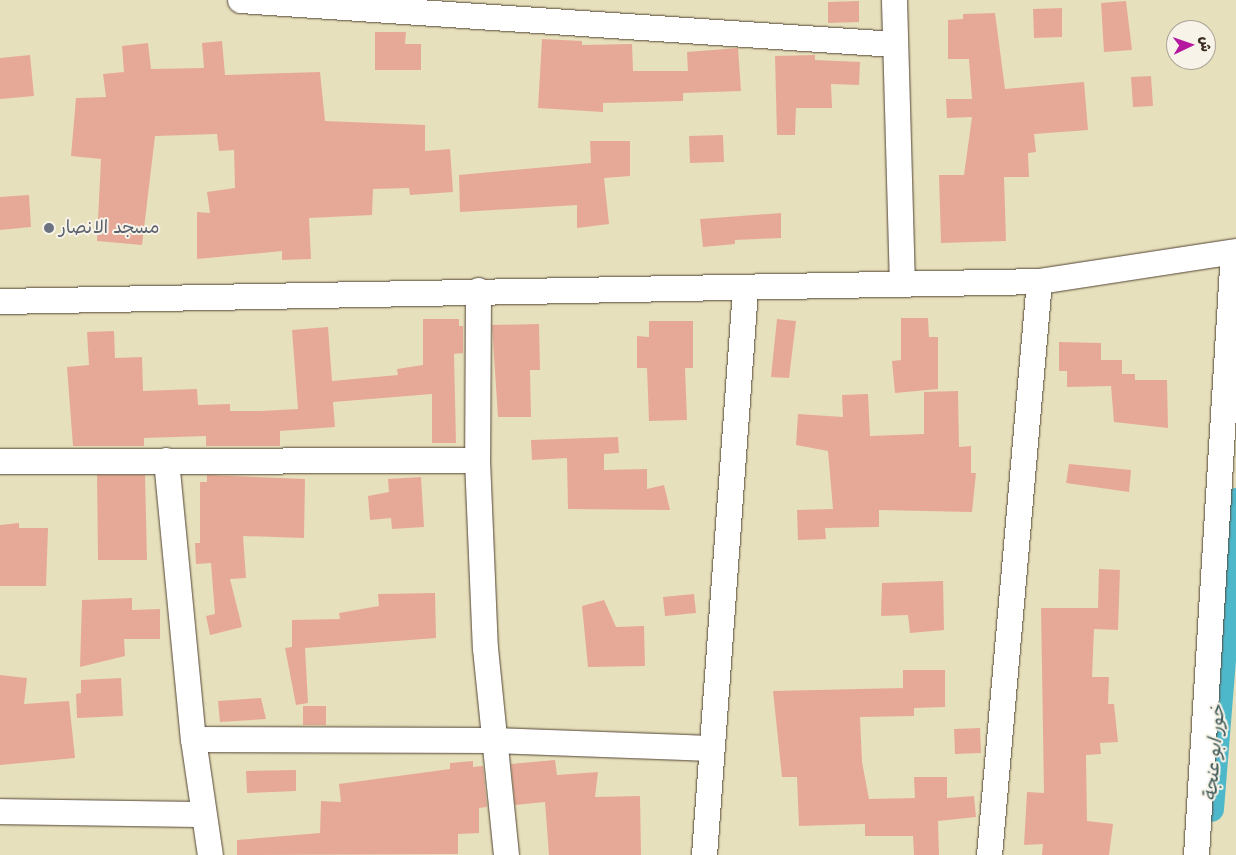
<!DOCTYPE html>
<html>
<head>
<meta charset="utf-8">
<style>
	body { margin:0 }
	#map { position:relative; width:1236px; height:855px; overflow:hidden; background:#e7e0bc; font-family:Mynerve,"Playpen Sans Arabic",sans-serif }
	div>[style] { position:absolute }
	.canal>* { height:26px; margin:-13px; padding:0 13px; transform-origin:13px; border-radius:13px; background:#4eb8cb }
	.building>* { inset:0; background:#e7a997 }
	.roads { filter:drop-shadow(0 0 1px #554536) drop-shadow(0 0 1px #554536) }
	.minor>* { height:25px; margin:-12.5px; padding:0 12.5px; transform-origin:12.5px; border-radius:12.5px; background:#fff }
	.dots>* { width:14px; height:14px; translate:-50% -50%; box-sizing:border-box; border:2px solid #f7f3e8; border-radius:50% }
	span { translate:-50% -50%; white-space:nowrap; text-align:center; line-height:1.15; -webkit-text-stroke:4px #f7f3e8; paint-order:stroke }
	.worship-label { font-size:18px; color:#5b616d }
	.left { translate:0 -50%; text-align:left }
	.water-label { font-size:19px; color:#425c5b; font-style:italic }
	.north { position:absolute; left:1166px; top:20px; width:50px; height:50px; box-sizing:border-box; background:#f7f3e8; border:1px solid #aca397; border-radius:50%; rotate:87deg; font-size:14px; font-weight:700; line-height:20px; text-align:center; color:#3b2a1e }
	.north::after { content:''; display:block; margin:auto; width:18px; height:22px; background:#b5179e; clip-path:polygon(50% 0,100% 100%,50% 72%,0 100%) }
</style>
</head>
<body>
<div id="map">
	<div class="canal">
		<i style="left:1211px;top:809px;width:309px;rotate:-85.4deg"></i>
	</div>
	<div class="building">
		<i style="clip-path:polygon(859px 1px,859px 22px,828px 23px,828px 2px)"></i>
		<i style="clip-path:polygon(1126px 1px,1132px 50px,1104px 52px,1101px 3px)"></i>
		<i style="clip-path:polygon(1062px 8px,1062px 37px,1034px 38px,1033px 9px)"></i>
		<i style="clip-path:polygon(995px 13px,1005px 89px,1084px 82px,1088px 130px,1034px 134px,1036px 152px,1028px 153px,1029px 177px,1004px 177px,1006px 241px,941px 243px,939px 175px,964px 175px,972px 117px,947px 118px,946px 99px,972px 99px,969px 59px,948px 59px,948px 20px,963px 19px,963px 14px)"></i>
		<i style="clip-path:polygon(375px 32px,406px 32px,405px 44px,421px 44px,421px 70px,375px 70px)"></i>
		<i style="clip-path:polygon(542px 39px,582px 41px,582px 45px,632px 44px,633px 71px,688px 71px,687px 52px,738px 48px,741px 91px,683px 93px,683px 101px,603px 103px,603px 112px,538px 108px)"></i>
		<i style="clip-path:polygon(222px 41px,225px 75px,320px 72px,325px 121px,425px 125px,425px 151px,450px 149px,453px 192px,410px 195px,409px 188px,373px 189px,372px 215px,309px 218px,311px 259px,282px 260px,282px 251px,197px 259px,197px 212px,210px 213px,207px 192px,235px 188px,234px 150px,219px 151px,217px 134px,155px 136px,142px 245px,97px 241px,101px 159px,71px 156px,76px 98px,106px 97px,103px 74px,124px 72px,122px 46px,148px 43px,151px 69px,204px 68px,202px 43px)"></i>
		<i style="clip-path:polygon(30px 55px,34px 96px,0 99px,0 58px)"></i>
		<i style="clip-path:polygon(815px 55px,815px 60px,860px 62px,859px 85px,831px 84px,832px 108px,796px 108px,795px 135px,777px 135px,775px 56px)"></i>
		<i style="clip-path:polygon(1151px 76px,1153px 106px,1133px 107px,1131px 77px)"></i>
		<i style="clip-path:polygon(723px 135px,724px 162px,690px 163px,689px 136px)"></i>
		<i style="clip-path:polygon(590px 141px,630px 141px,630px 176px,604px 178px,609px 224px,577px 228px,577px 205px,460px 212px,459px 175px,591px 163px)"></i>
		<i style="clip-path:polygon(29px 195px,31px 227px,0 230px,0 197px)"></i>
		<i style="clip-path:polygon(781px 213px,781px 238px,735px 240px,735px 244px,703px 247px,700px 219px)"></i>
		<i style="clip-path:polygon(901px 318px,928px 318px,929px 337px,938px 337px,938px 389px,895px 393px,892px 361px,901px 360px)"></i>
		<i style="clip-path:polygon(423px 319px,459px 319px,459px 326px,463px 326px,463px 353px,454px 354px,456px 443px,432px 443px,432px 394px,333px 402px,335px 427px,280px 431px,280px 446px,206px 446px,206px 436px,144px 438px,144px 446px,73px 446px,67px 367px,89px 365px,87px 332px,114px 331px,115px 358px,142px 357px,143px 391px,197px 389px,198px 405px,230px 404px,230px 411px,260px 411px,298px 409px,292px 330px,328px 327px,332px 381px,398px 375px,397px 369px,423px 365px)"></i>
		<i style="clip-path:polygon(777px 319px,796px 321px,789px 378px,771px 377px)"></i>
		<i style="clip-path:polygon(649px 321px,693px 321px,693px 368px,685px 368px,687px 420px,649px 421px,647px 368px,637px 368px,637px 336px,649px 337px)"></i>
		<i style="clip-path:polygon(539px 324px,540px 370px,530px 370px,531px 417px,498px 417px,492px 325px)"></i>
		<i style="clip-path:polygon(1059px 342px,1101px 343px,1101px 360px,1122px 360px,1122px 374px,1135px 374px,1135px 380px,1167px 380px,1168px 428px,1114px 422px,1111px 386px,1067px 387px,1067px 371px,1059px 371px)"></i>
		<i style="clip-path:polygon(958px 391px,959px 447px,971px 446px,971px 473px,976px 473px,972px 512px,879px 510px,879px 527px,825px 528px,826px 539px,798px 540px,797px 510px,833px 509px,828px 451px,796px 445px,798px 414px,843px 417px,842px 395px,868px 394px,870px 436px,924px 434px,924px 392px)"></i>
		<i style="clip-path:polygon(618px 437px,619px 453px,604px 454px,604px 470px,647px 469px,647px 489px,664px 485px,670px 510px,568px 509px,567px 458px,532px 460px,531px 440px)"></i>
		<i style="clip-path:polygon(1069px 464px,1131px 470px,1129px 492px,1066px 483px)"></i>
		<i style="clip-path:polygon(97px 475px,145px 475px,147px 560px,98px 560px)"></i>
		<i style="clip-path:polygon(207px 475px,305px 479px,304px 538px,243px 536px,246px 578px,230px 579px,242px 627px,210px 635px,206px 616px,215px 614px,211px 563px,196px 564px,195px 543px,200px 543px,200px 482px,207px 482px)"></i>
		<i style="clip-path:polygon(421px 477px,424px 527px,392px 529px,391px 518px,370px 520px,368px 496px,389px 492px,388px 479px)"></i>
		<i style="clip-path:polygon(19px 523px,19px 528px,48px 528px,46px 586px,0 586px,0 525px)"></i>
		<i style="clip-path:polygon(1099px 569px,1120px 570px,1118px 630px,1094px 629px,1092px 677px,1109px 677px,1108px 704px,1114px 704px,1118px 742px,1100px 743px,1101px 754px,1086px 755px,1087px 821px,1113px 824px,1109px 855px,1042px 855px,1043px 844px,1024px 845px,1027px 792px,1044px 793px,1041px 608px,1098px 608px)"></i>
		<i style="clip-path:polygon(943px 581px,944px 630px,910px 633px,908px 615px,881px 616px,882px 583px)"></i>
		<i style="clip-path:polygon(435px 593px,436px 638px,305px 648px,308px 703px,296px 705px,285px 648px,292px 647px,292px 620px,340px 619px,339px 613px,379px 606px,378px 594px)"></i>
		<i style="clip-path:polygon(694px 594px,696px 613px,665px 616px,663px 597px)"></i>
		<i style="clip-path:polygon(132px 598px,132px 610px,160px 609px,160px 639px,124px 639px,125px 656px,80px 667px,82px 600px)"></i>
		<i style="clip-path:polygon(604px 600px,616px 627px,644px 626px,645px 666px,588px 667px,582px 606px)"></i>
		<i style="clip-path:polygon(903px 670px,945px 670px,945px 707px,914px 708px,914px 716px,860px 717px,862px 762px,869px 799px,915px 798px,914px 777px,947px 777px,947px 798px,974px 796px,976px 817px,938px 821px,939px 855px,914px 855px,913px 836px,865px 836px,865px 824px,799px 826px,797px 777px,782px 777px,773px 691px,903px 688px)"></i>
		<i style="clip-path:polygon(0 675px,27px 678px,24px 704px,69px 701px,75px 758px,0 765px)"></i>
		<i style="clip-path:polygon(121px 678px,123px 716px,77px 718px,76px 694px,81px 693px,81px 680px)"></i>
		<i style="clip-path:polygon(261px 698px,266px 719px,220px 722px,218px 701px)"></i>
		<i style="clip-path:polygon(303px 706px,326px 706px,326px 725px,303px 725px)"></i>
		<i style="clip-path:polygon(980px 728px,981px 753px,955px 754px,954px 729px)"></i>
		<i style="clip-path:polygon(555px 760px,557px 775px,598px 772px,595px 797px,640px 796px,641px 855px,549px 855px,545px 802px,515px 805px,511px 764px)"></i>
		<i style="clip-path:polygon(473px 761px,473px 767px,483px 766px,487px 807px,479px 808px,479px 833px,458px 834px,458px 854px,237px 855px,237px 840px,320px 833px,321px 801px,341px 802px,339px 784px,450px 769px,450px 763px)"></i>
		<i style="clip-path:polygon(296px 770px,296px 791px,247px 793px,246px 771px)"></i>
	</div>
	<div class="roads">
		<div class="minor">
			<i style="left:240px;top:0;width:655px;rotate:3.85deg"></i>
			<i style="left:894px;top:0;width:284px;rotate:88.4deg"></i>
			<i style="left:478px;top:290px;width:170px;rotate:90.3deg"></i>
			<i style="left:477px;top:460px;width:188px;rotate:87.6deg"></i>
			<i style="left:485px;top:648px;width:208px;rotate:84.2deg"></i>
			<i style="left:0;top:301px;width:1039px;rotate:-1.1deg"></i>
			<i style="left:1039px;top:281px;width:199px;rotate:-8.7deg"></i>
			<i style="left:166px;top:460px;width:280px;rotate:84.5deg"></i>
			<i style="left:193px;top:739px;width:117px;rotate:81.7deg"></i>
			<i style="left:0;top:461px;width:477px;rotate:-0.1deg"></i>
			<i style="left:193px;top:739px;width:300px;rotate:0.2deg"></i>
			<i style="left:493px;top:740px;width:218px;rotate:2.1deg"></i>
			<i style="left:0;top:811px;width:202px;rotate:0.9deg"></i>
			<i style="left:704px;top:855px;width:566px;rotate:-85.85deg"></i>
			<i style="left:989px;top:855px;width:576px;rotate:-85.02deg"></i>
			<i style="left:1196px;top:855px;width:604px;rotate:-86.49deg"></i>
		</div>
	</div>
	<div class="dots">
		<i style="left:49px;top:228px;background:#6b7280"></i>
	</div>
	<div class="worship-label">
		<span class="left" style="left:59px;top:228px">مسجد الانصار</span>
	</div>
	<div class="water-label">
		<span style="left:1215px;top:753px;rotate:-85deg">خور ابو عنجة</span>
	</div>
	<div class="north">ش</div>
</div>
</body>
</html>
